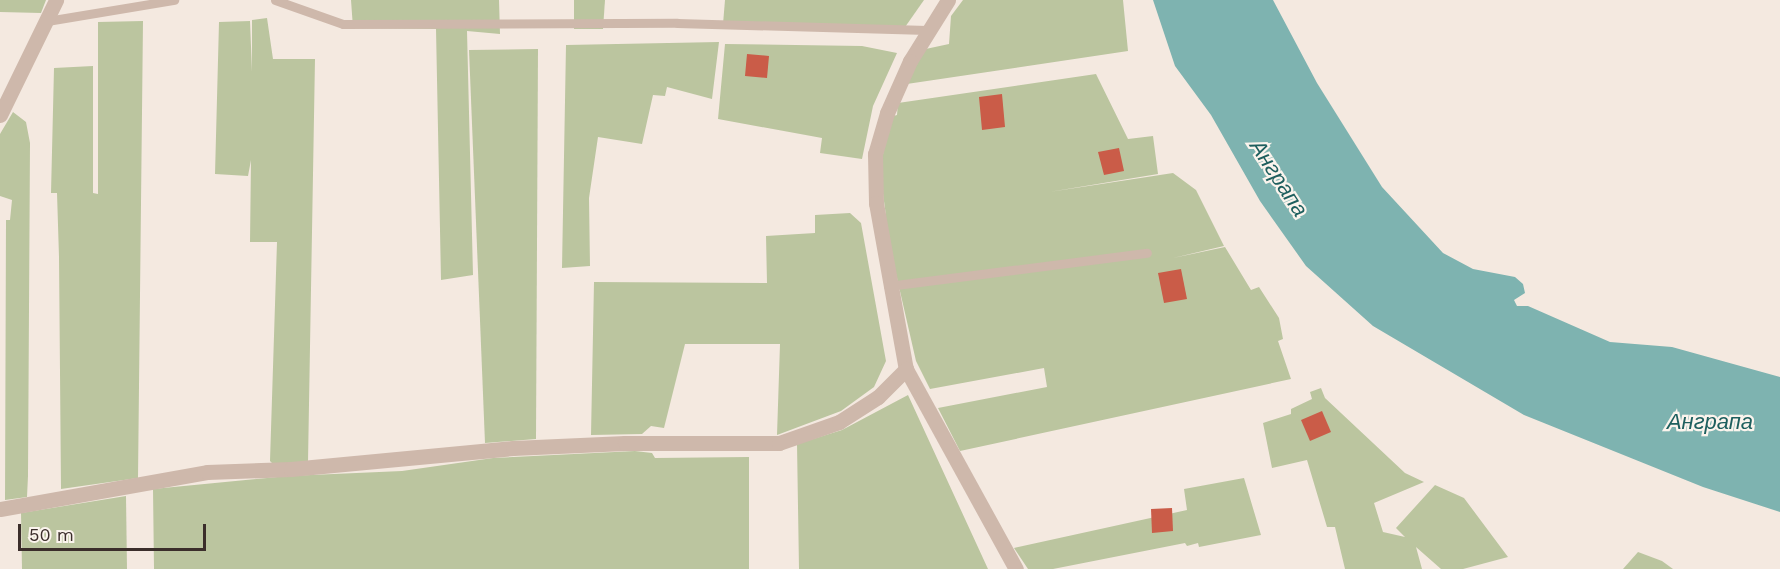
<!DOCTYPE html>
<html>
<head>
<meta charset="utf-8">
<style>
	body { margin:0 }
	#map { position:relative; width:1780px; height:569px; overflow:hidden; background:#f4e9e0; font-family:"Work Sans",sans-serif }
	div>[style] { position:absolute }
	.green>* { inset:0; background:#bbc59f }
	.water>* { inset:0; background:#7eb3b0 }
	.building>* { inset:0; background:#ca5c48 }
	.lane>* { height:9px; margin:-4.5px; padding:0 4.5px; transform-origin:4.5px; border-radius:4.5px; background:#ceb8ab }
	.street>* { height:15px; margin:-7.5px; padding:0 7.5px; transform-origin:7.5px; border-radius:7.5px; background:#ceb8ab }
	span { translate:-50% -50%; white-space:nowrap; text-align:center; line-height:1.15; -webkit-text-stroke:4.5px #fbf4ed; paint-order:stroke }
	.water-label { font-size:22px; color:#1e5f5e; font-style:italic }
	.scale { position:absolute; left:18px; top:524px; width:188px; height:27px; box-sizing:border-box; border:3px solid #3b2e2b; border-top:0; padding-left:8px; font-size:18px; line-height:21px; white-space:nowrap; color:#3b2e2b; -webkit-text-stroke:4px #fbf4ed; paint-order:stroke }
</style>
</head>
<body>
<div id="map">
	<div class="green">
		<i style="clip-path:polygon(0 0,46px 0,41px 13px,0 12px)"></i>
		<i style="clip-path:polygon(351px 0,499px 0,500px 34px,467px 31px,473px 275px,441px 280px,436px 29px,353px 28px)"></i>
		<i style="clip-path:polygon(574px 0,605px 0,603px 29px,574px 29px)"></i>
		<i style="clip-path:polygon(725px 0,924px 0,903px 30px,723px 24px)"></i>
		<i style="clip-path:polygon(963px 0,1123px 0,1128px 51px,900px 85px,921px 50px,949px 44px,951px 16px)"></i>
		<i style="clip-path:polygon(267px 18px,273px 59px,315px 59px,308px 462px,274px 465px,270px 461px,277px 242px,250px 242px,251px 160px,248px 176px,215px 174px,219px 22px,250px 21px,252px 72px,252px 20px)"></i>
		<i style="clip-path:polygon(143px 21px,138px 478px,61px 489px,59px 257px,57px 193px,51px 193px,54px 68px,93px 66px,93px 193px,98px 194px,98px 22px)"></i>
		<i style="clip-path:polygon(719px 42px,712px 99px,667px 87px,665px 96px,653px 95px,642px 144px,598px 137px,589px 198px,590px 266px,562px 268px,566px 45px)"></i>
		<i style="clip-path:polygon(725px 44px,862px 46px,897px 53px,873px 106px,862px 159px,820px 153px,822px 138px,718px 119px)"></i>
		<i style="clip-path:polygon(538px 49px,536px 439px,485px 443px,469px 50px)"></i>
		<i style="clip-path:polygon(1096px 74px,1128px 139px,1153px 136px,1158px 174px,1049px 192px,1173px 173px,1196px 190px,1224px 246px,1173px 258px,1225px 247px,1251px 290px,1259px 287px,1279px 318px,1283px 339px,1278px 341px,1291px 379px,960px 451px,938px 408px,1047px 387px,1044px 368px,930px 389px,916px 361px,883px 217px,886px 216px,881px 179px,886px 118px,897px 115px,898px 103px)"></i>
		<i style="clip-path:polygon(13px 112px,26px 122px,30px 143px,28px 476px,27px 497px,5px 500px,6px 220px,10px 220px,12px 200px,0 196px,0 134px)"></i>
		<i style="clip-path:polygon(850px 213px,861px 223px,886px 361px,874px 387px,841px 411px,777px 435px,780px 344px,685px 344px,664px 428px,651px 426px,642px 434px,591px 435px,594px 282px,767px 283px,766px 236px,815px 233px,815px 215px)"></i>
		<i style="clip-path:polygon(1321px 388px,1325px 398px,1405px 473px,1424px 482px,1374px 503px,1383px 532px,1405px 537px,1396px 528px,1435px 485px,1464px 498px,1508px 557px,1463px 569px,1441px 569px,1416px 547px,1422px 569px,1345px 569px,1335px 527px,1327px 527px,1307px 460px,1272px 468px,1263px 423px,1291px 414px,1291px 409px,1312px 399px,1310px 392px)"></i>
		<i style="clip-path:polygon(908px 395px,988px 569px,799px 569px,797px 444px,842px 430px)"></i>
		<i style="clip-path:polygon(635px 451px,652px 453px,655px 458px,749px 457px,749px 569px,154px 569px,153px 489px,288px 476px,402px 471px,493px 458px)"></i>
		<i style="clip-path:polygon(1244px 478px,1261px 535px,1199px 547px,1198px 543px,1187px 546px,1185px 543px,1053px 569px,1028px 569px,1014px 548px,1187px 510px,1184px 489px)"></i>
		<i style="clip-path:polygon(126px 496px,127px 569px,22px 569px,21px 513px)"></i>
		<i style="clip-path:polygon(1638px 552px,1662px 561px,1673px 569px,1623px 569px)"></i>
	</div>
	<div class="water">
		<i style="clip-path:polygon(1153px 0,1273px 0,1317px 83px,1382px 187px,1443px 253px,1473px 269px,1515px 277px,1523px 284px,1525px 293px,1514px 300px,1517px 306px,1528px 306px,1610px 342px,1672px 347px,1780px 377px,1780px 512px,1703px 487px,1524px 415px,1373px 326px,1306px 266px,1260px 201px,1211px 115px,1175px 66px)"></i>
	</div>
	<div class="building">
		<i style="clip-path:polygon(747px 54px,769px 56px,767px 78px,745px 76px)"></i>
		<i style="clip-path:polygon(1002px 94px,1005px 127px,982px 130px,979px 97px)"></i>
		<i style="clip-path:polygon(1119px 148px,1124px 171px,1104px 175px,1098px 152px)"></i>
		<i style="clip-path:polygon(1181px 269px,1187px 299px,1164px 303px,1158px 273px)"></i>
		<i style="clip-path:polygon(1322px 411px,1331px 432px,1310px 441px,1301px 420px)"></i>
		<i style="clip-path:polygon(1172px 508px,1173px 531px,1152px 533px,1151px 509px)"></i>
	</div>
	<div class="lane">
		<i style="left:275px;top:0;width:72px;rotate:19.4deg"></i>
		<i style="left:343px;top:24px;width:334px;rotate:-0.2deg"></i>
		<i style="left:677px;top:23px;width:250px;rotate:1.6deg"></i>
		<i style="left:47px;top:21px;width:129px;rotate:-9.4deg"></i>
		<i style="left:888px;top:286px;width:261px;rotate:-7.3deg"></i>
	</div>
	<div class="street">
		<i style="left:948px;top:0;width:72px;rotate:121.9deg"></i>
		<i style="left:910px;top:61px;width:57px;rotate:113.9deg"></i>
		<i style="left:887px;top:113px;width:43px;rotate:106.3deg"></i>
		<i style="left:875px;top:154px;width:49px;rotate:88.8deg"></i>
		<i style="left:876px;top:203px;width:169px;rotate:79.8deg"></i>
		<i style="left:906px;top:369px;width:228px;rotate:61.2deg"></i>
		<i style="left:0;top:115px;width:128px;rotate:-64deg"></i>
		<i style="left:0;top:509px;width:210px;rotate:-10.1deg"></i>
		<i style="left:207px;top:472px;width:84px;rotate:-2deg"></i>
		<i style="left:291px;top:469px;width:223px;rotate:-5.4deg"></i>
		<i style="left:513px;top:448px;width:112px;rotate:-2.6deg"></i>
		<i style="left:625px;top:443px;width:154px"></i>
		<i style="left:779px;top:443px;width:64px;rotate:-19.3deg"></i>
		<i style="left:839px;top:422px;width:46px;rotate:-32.7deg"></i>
		<i style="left:878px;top:397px;width:40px;rotate:-45deg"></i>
	</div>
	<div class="water-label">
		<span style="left:1279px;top:178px;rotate:57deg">Анграпа</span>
		<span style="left:1710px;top:422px">Анграпа</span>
	</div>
	<div class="scale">50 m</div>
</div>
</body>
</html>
